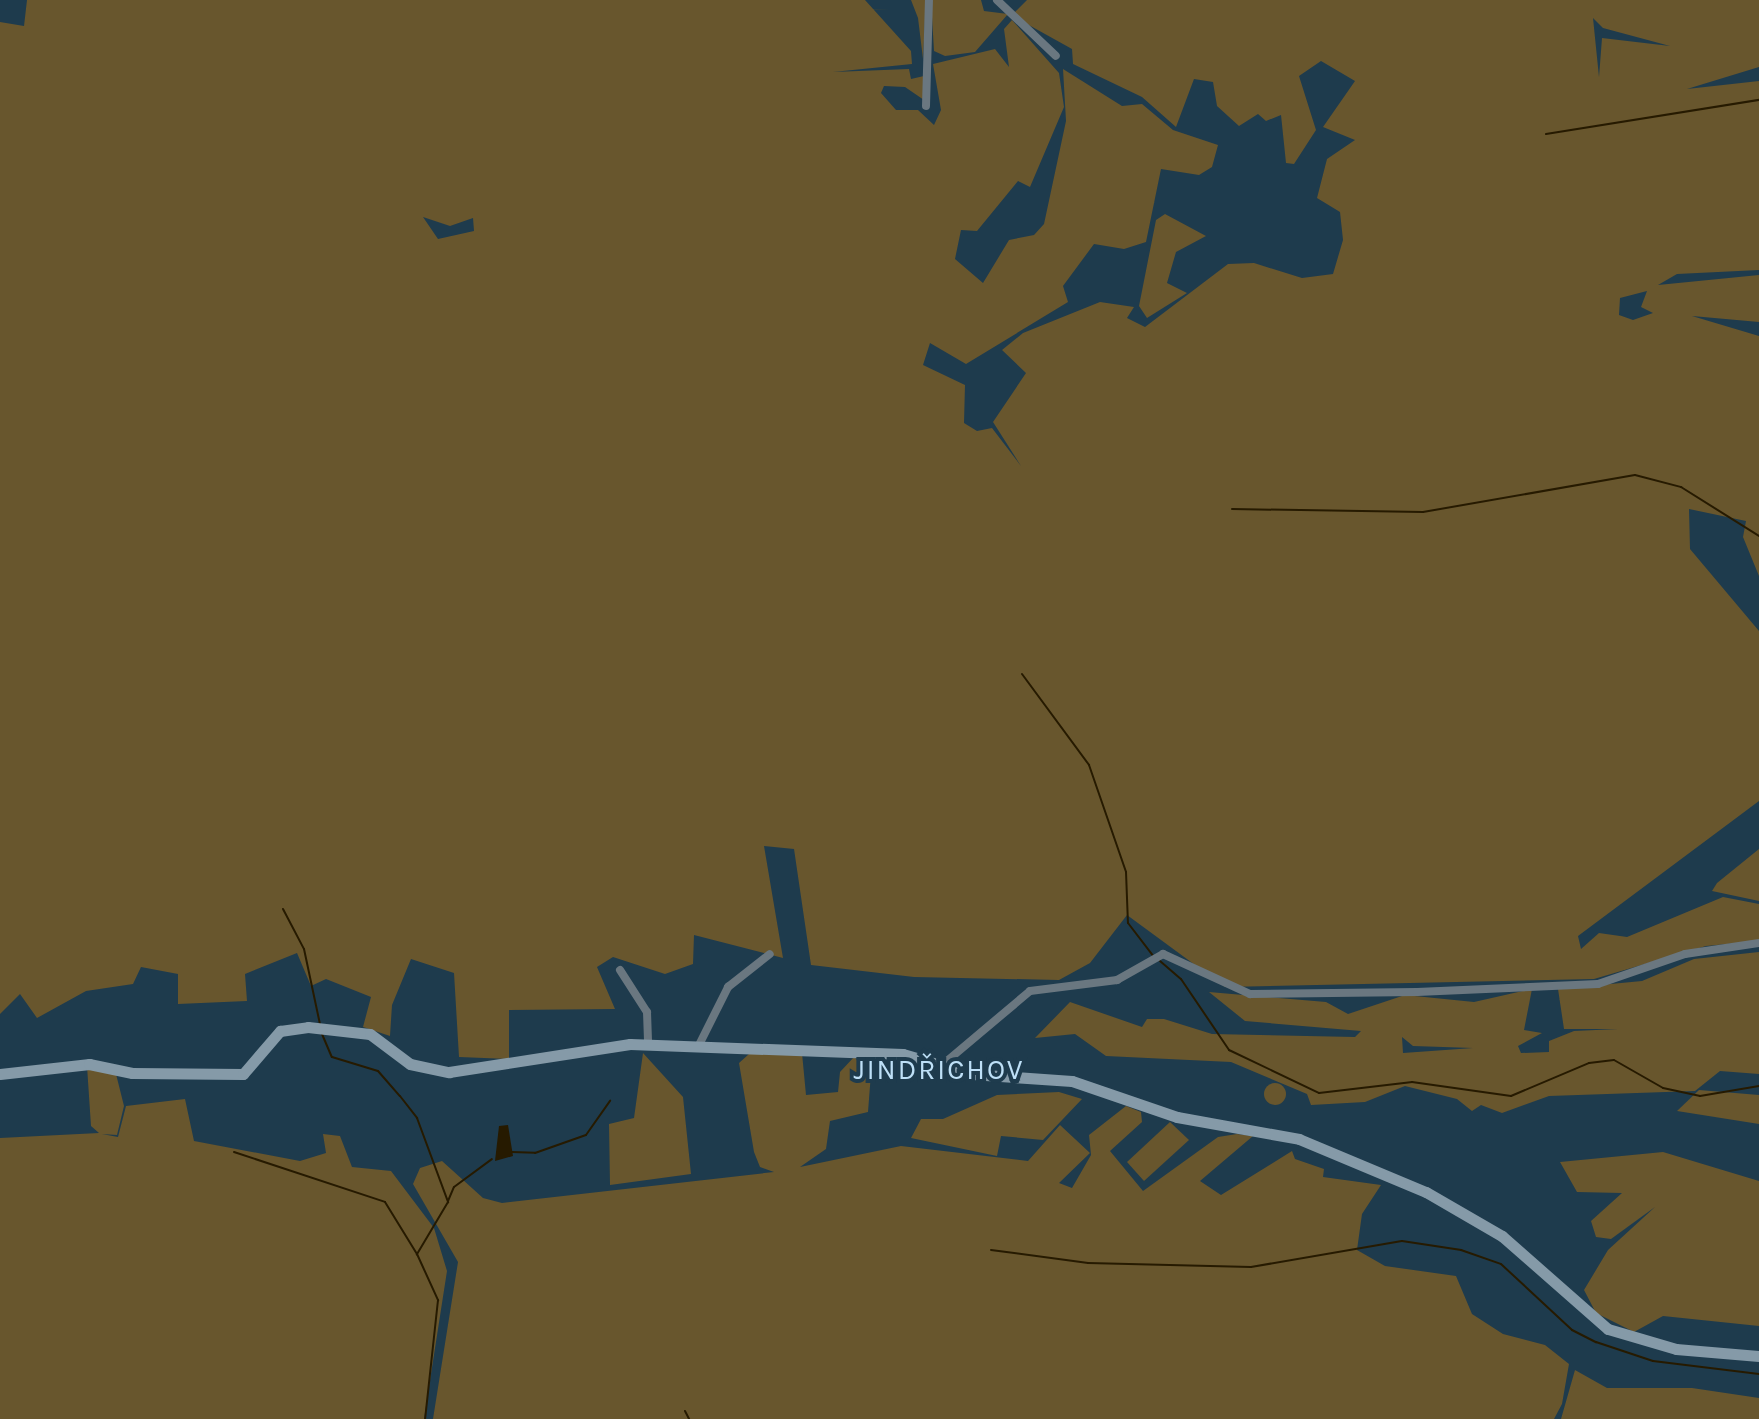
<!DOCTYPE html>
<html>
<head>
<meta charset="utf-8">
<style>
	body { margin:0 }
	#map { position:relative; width:1759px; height:1419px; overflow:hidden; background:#1e3b4d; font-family:Karla,sans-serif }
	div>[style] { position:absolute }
	.green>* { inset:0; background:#68562d }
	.round { border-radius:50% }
	.water>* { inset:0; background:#261a00 }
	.stream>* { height:2px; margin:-1px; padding:0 1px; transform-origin:1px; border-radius:1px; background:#261a00 }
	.street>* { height:8px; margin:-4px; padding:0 4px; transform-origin:4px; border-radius:4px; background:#6a7780 }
	.secondary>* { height:11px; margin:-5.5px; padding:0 5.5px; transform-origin:5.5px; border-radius:5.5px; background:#859aa8 }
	span { translate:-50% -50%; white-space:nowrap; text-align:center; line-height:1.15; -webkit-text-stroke:8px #1e3b4d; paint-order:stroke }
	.quarter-label { font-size:28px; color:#bee0f7; letter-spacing:2px }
</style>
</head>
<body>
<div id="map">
	<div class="green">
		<i style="clip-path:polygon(evenodd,27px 0,865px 0,911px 51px,912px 64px,833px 72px,909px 69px,911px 79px,924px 76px,924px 100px,905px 87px,884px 86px,881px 93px,896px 110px,918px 110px,934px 125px,941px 110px,933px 64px,995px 49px,1009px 67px,1004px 29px,1012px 20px,1059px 73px,1064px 107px,1030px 187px,1018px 181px,977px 231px,961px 230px,955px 259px,983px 283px,1009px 240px,1034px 235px,1044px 224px,1066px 121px,1063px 69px,1122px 106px,1142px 104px,1173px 130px,1218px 145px,1212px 167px,1199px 175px,1161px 169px,1146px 242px,1124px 249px,1094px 244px,1063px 286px,1068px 302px,966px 364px,930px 343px,923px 365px,965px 385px,964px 423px,977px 431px,992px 428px,1021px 466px,993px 422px,1026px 373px,1002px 350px,1023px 333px,1100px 302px,1134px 307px,1127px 318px,1145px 327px,1228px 264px,1254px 263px,1302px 278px,1333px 274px,1343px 240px,1340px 212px,1317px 198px,1327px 159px,1355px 140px,1323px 127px,1355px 81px,1321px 61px,1299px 76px,1316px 130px,1294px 164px,1286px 163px,1281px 115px,1266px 121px,1258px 114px,1239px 126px,1217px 106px,1213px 82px,1194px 79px,1176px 127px,1142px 97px,1073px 64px,1072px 49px,1018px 19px,1014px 13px,1027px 0,1759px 0,1759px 67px,1687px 89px,1759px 81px,1759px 270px,1677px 274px,1658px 285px,1759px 275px,1759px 322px,1692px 316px,1759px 336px,1759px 576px,1743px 537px,1746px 521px,1689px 509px,1690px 549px,1759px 631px,1759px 801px,1578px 936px,1581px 949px,1599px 933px,1627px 937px,1723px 897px,1759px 904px,1759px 941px,1706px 946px,1594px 979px,1225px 987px,1127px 915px,1090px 963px,1059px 980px,914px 977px,811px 965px,794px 849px,764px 846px,783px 958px,694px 935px,693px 964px,665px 974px,613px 957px,597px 967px,615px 1009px,509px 1010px,509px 1059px,459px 1057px,454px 973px,411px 959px,392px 1005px,390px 1036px,363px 1027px,371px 997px,326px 979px,311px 986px,297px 953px,245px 974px,247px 1001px,178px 1004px,178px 974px,141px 967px,133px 984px,86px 991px,37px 1018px,20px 994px,0 1014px,0 22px,24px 26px,27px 0,1593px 18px,1603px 28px,1670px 46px,1602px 38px,1599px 77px,1593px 18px,27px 0,423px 217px,450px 226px,473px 218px,474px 231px,438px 239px,423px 217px,27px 0,1647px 291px,1641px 307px,1653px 313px,1633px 320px,1619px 315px,1620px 298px,1647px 291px)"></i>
		<i style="clip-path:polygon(911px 0,926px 0,923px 59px,918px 18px)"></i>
		<i style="clip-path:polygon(931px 0,981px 0,984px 11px,1008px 14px,975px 52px,945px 56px,934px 51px)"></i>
		<i style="clip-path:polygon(1165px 214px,1206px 236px,1176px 252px,1167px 283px,1187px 293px,1147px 318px,1139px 306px,1156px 220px)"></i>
		<i style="clip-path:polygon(1759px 849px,1759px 901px,1712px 891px,1717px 883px)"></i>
		<i style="clip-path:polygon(evenodd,1759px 952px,1759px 1074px,1720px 1071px,1695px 1091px,1549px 1096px,1502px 1113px,1481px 1105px,1472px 1111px,1457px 1099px,1405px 1086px,1365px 1102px,1311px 1105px,1307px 1094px,1231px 1062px,1106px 1056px,1075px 1034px,1035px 1038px,1070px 1002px,1142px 1027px,1147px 1019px,1164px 1019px,1212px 1034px,1355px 1037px,1361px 1031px,1245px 1021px,1209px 992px,1326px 1002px,1348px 1014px,1405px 995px,1474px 1002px,1532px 989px,1524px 1030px,1542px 1033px,1518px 1046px,1521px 1053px,1549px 1052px,1549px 1041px,1574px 1031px,1618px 1029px,1564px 1029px,1558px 989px,1642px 981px,1694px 959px,1759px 952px,1402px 1037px,1413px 1046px,1473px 1048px,1403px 1053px,1402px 1037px)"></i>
		<i style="clip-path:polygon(643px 1053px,683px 1097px,691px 1174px,610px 1185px,609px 1124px,634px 1118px)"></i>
		<i style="clip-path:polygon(802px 1053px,806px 1095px,838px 1092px,840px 1072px,854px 1057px,871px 1073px,868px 1112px,830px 1121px,826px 1149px,800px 1167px,901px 1146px,1028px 1161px,1060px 1125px,1090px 1153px,1059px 1183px,1072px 1188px,1091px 1155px,1089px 1135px,1126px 1106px,1141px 1112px,1142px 1122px,1110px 1151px,1143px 1191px,1218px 1137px,1237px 1134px,1253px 1136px,1200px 1181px,1221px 1195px,1292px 1151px,1295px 1159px,1324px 1169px,1323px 1177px,1381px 1185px,1362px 1214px,1357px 1250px,1385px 1266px,1456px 1276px,1472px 1314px,1503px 1334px,1545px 1345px,1569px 1364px,1562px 1404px,1554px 1419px,433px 1419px,458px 1262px,413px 1184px,420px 1168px,442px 1161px,483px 1198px,502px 1203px,774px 1172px,760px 1167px,754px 1152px,739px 1063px,749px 1054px)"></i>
		<i style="clip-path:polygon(87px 1066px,116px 1074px,124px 1106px,117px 1135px,102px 1134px,118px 1137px,126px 1106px,185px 1099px,194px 1141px,300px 1161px,326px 1153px,323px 1134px,340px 1136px,352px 1167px,391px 1171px,434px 1228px,447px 1271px,424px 1419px,0 1419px,0 1138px,99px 1133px,91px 1126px)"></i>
		<i class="round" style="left:1264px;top:1083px;width:22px;height:22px"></i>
		<i style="clip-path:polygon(1699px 1090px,1759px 1095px,1759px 1124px,1677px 1111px)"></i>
		<i style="clip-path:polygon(1059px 1092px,1082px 1099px,1043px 1140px,1001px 1136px,997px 1156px,911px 1138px,921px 1119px,943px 1119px,997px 1095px)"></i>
		<i style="clip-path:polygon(1170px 1122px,1189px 1140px,1144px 1181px,1127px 1162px)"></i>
		<i style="clip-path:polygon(1663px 1152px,1759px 1181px,1759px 1326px,1663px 1316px,1634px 1332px,1596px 1313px,1584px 1290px,1608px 1250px,1655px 1207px,1611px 1239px,1596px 1237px,1591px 1221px,1622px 1193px,1577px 1192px,1560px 1162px)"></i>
		<i style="clip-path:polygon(1575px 1370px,1607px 1388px,1692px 1388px,1759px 1398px,1759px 1419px,1561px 1419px)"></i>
	</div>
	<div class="water">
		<i style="clip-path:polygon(508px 1125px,513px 1156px,495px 1161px,499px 1126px)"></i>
	</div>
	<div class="stream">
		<i style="left:1546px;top:134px;width:216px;rotate:-9.1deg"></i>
		<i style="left:1232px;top:509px;width:191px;rotate:0.9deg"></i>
		<i style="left:1423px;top:512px;width:215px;rotate:-9.9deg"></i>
		<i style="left:1635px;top:475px;width:48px;rotate:14.6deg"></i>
		<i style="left:1681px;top:487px;width:92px;rotate:32.1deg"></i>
		<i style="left:1022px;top:674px;width:113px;rotate:53.6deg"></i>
		<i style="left:1089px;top:765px;width:113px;rotate:70.9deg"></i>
		<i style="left:1126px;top:872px;width:51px;rotate:87.8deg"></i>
		<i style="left:1128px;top:923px;width:43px;rotate:52.6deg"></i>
		<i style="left:283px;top:909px;width:45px;rotate:62.3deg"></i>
		<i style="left:304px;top:949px;width:77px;rotate:78deg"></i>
		<i style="left:1160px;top:961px;width:28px;rotate:41deg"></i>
		<i style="left:1181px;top:979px;width:86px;rotate:55.9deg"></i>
		<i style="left:1229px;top:1050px;width:100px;rotate:25.5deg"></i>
		<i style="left:1319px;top:1093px;width:94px;rotate:-6.7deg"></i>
		<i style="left:1412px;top:1082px;width:100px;rotate:8deg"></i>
		<i style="left:1511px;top:1096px;width:85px;rotate:-22.9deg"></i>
		<i style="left:1589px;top:1063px;width:25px;rotate:-7deg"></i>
		<i style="left:1614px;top:1060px;width:56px;rotate:29.7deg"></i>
		<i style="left:1663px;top:1088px;width:38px;rotate:12deg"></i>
		<i style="left:1700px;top:1096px;width:60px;rotate:-9.6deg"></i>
		<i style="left:322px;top:1034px;width:25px;rotate:67deg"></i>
		<i style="left:332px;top:1057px;width:48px;rotate:16.9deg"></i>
		<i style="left:378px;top:1071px;width:33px;rotate:49deg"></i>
		<i style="left:400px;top:1096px;width:28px;rotate:52deg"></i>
		<i style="left:417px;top:1118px;width:90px;rotate:69.7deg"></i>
		<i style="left:448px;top:1202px;width:61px;rotate:120.8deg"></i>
		<i style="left:417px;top:1254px;width:51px;rotate:65.5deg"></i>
		<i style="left:438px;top:1300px;width:120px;rotate:96.2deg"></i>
		<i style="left:234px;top:1152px;width:159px;rotate:18.3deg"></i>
		<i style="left:385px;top:1202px;width:61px;rotate:58.4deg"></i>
		<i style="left:512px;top:1152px;width:23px;rotate:2deg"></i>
		<i style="left:535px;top:1153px;width:54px;rotate:-19.4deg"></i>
		<i style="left:586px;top:1135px;width:42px;rotate:-54.8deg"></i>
		<i style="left:448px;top:1201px;width:15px;rotate:-67deg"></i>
		<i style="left:454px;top:1187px;width:47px;rotate:-36.4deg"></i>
		<i style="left:991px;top:1250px;width:98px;rotate:7.6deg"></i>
		<i style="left:1088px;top:1263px;width:163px;rotate:1.4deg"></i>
		<i style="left:1251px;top:1267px;width:153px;rotate:-9.8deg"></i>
		<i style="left:1402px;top:1241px;width:60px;rotate:8.7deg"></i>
		<i style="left:1461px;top:1250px;width:42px;rotate:19.3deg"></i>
		<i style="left:1501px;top:1264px;width:97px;rotate:42.9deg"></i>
		<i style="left:1572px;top:1330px;width:27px;rotate:27deg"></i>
		<i style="left:1596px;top:1342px;width:60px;rotate:18.4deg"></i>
		<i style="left:1653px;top:1361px;width:107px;rotate:7deg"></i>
		<i style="left:685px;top:1411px;width:9px;rotate:63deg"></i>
	</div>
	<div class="street">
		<i style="left:997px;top:0;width:81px;rotate:43.5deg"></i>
		<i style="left:926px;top:106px;width:106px;rotate:-88.4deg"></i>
		<i style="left:620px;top:970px;width:50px;rotate:57.3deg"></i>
		<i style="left:647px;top:1012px;width:34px;rotate:88deg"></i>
		<i style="left:700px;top:1043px;width:63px;rotate:-63.4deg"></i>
		<i style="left:728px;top:987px;width:53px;rotate:-38.2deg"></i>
		<i style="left:941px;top:1066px;width:116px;rotate:-40.1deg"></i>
		<i style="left:1030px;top:991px;width:88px;rotate:-7.2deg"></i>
		<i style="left:1117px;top:980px;width:53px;rotate:-29.5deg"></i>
		<i style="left:1163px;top:954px;width:96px;rotate:24.7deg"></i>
		<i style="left:1250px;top:994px;width:167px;rotate:-0.7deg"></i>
		<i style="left:1417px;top:992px;width:181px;rotate:-2.5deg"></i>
		<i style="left:1598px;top:984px;width:92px;rotate:-19deg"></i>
		<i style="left:1685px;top:954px;width:75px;rotate:-8.5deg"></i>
	</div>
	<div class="secondary">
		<i style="left:0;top:1074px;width:90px;rotate:-6.4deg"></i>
		<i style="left:89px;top:1064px;width:44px;rotate:11.8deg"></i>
		<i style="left:132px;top:1073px;width:111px;rotate:0.5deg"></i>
		<i style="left:243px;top:1074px;width:57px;rotate:-49.3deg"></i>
		<i style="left:280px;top:1031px;width:28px;rotate:-8deg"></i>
		<i style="left:308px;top:1027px;width:62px;rotate:6.4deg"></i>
		<i style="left:370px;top:1034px;width:50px;rotate:36.9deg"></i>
		<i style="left:410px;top:1064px;width:40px;rotate:12deg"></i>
		<i style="left:449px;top:1072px;width:183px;rotate:-8.8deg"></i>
		<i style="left:630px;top:1044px;width:273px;rotate:2.1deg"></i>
		<i style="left:903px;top:1054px;width:71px;rotate:16.4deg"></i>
		<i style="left:971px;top:1074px;width:101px;rotate:4deg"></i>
		<i style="left:1072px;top:1081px;width:111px;rotate:18.9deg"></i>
		<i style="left:1177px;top:1117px;width:124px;rotate:10.2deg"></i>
		<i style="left:1299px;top:1139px;width:138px;rotate:22.7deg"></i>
		<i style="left:1426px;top:1192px;width:88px;rotate:30.1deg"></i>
		<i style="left:1502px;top:1236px;width:141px;rotate:41.3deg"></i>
		<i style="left:1608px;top:1329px;width:71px;rotate:16.4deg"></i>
		<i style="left:1676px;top:1349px;width:83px;rotate:4.8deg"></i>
	</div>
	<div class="quarter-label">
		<span style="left:939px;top:1070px">JINDŘICHOV</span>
	</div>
</div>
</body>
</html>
